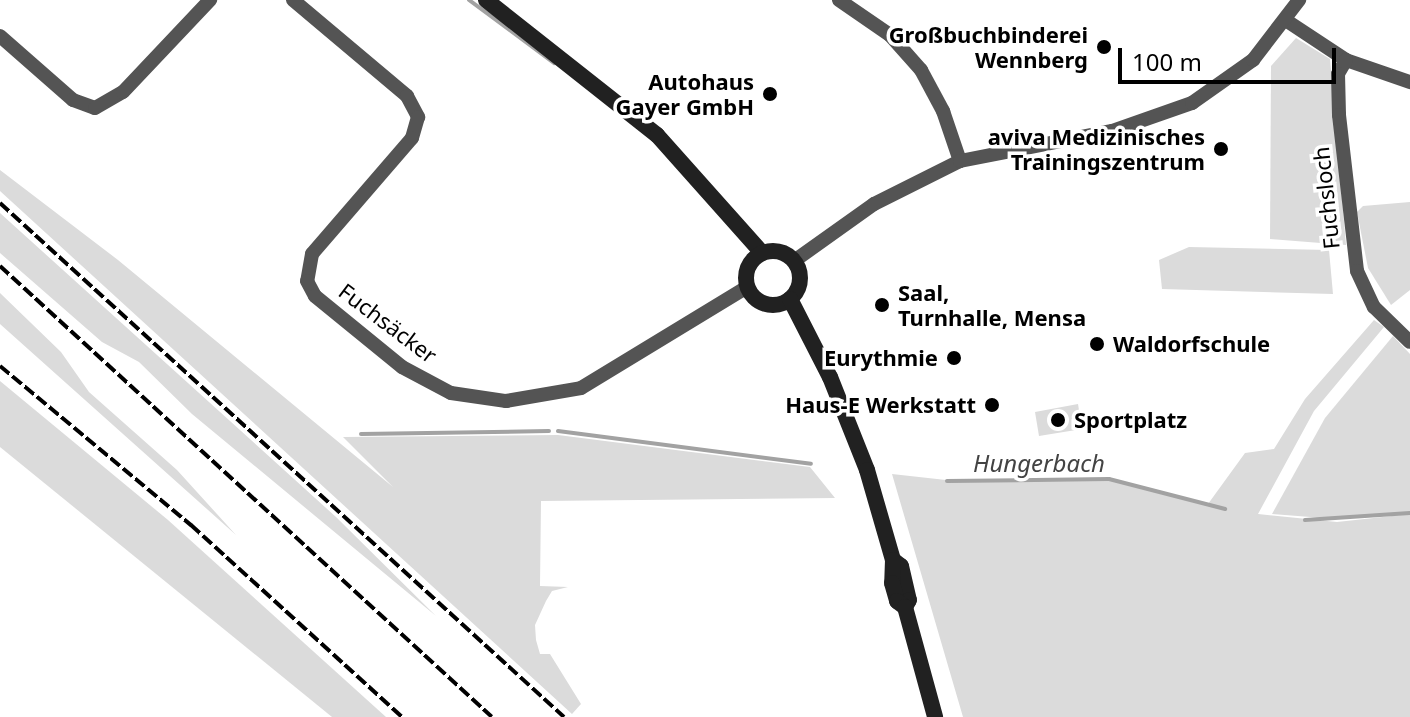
<!DOCTYPE html>
<html>
<head>
<meta charset="utf-8">
<style>
	body { margin:0 }
	#map { position:relative; width:1410px; height:717px; overflow:hidden; background:#fff; font-family:"Noto Sans",sans-serif }
	div>[style] { position:absolute }
	.green>* { inset:0; background:#dbdbdb }
	.stream>* { height:4px; margin:-2px; padding:0 2px; transform-origin:2px; border-radius:2px; background:#a2a2a2 }
	.minor>* { height:14px; margin:-7px; padding:0 7px; transform-origin:7px; border-radius:7px; background:#545454 }
	.secondary>* { height:16px; margin:-8px; padding:0 8px; transform-origin:8px; border-radius:8px; background:#212121 }
	.secondary>.ring { margin:-8px; padding:0; box-sizing:content-box; background:none; border:16px solid #212121; border-radius:50% }
	.rail>* { height:4px; margin-top:-2px; transform-origin:0; background:repeating-linear-gradient(90deg,#000 0 12px,transparent 0 16px) }
	.dots>* { width:22px; height:22px; translate:-50% -50%; box-sizing:border-box; border:4px solid #fff; border-radius:50% }
	span { translate:-50% -50%; white-space:nowrap; text-align:center; line-height:1.15; -webkit-text-stroke:7px #fff; paint-order:stroke }
	.poi-label { font-size:22px; color:#000; font-weight:700 }
	.right { translate:-100% -50%; text-align:right }
	.left { translate:0 -50%; text-align:left }
	.street-label { font-size:22px; color:#000 }
	.water-label { font-size:24px; color:#434343; font-style:italic }
	.scale { position:absolute; left:1118px; top:48px; width:218px; height:36px; box-sizing:border-box; border:4px solid #000; border-top:0; padding-left:10px; font-size:24px; line-height:28px; white-space:nowrap; color:#000; -webkit-text-stroke:6px #fff; paint-order:stroke }
</style>
</head>
<body>
<div id="map">
	<div class="green">
		<i style="clip-path:polygon(1296px 38px,1330px 59px,1346px 245px,1270px 239px,1271px 66px)"></i>
		<i style="clip-path:polygon(0 170px,118px 260px,393px 487px,343px 437px,558px 435px,810px 467px,835px 498px,541px 501px,540px 586px,568px 587px,552px 591px,546px 601px,535px 625px,536px 640px,540px 654px,550px 654px,581px 704px,572px 714px,0 191px)"></i>
		<i style="clip-path:polygon(1410px 202px,1410px 290px,1391px 305px,1368px 268px,1357px 212px,1363px 206px)"></i>
		<i style="clip-path:polygon(0 213px,336px 517px,436px 616px,192px 414px,139px 362px,102px 342px,0 253px)"></i>
		<i style="clip-path:polygon(1189px 247px,1329px 250px,1333px 294px,1162px 289px,1159px 260px)"></i>
		<i style="clip-path:polygon(0 293px,61px 352px,89px 392px,177px 470px,236px 535px,0 324px)"></i>
		<i style="clip-path:polygon(1374px 320px,1384px 327px,1314px 411px,1258px 514px,1337px 522px,1410px 514px,1410px 717px,963px 717px,892px 474px,946px 480px,1109px 479px,1208px 504px,1245px 453px,1274px 449px,1305px 399px)"></i>
		<i style="clip-path:polygon(1393px 336px,1410px 354px,1410px 512px,1336px 519px,1272px 514px,1325px 418px)"></i>
		<i style="clip-path:polygon(0 381px,168px 520px,386px 717px,332px 717px,0 447px)"></i>
		<i style="clip-path:polygon(1078px 404px,1082px 429px,1039px 436px,1035px 412px)"></i>
	</div>
	<div class="stream">
		<i style="left:469px;top:0;width:106px;rotate:36.5deg"></i>
		<i style="left:558px;top:431px;width:255px;rotate:7.4deg"></i>
		<i style="left:361px;top:434px;width:188px;rotate:-0.9deg"></i>
		<i style="left:947px;top:481px;width:162px;rotate:-0.7deg"></i>
		<i style="left:1109px;top:479px;width:120px;rotate:14.5deg"></i>
		<i style="left:1305px;top:520px;width:105px;rotate:-3.8deg"></i>
	</div>
	<div class="minor">
		<i style="left:293px;top:0;width:149px;rotate:40.1deg"></i>
		<i style="left:407px;top:96px;width:24px;rotate:62deg"></i>
		<i style="left:418px;top:117px;width:22px;rotate:106deg"></i>
		<i style="left:412px;top:138px;width:153px;rotate:130.8deg"></i>
		<i style="left:312px;top:254px;width:27px;rotate:100deg"></i>
		<i style="left:307px;top:281px;width:17px;rotate:62deg"></i>
		<i style="left:315px;top:296px;width:112px;rotate:39.2deg"></i>
		<i style="left:402px;top:367px;width:55px;rotate:28deg"></i>
		<i style="left:451px;top:393px;width:56px;rotate:8.3deg"></i>
		<i style="left:506px;top:401px;width:76px;rotate:-9.8deg"></i>
		<i style="left:581px;top:388px;width:194px;rotate:-31.3deg"></i>
		<i style="left:839px;top:0;width:62px;rotate:34.5deg"></i>
		<i style="left:890px;top:35px;width:47px;rotate:48.5deg"></i>
		<i style="left:921px;top:70px;width:47px;rotate:61.8deg"></i>
		<i style="left:943px;top:111px;width:53px;rotate:71.2deg"></i>
		<i style="left:1287px;top:21px;width:71px;rotate:33.5deg"></i>
		<i style="left:1346px;top:60px;width:68px;rotate:19deg"></i>
		<i style="left:0;top:36px;width:97px;rotate:41.2deg"></i>
		<i style="left:73px;top:100px;width:23px;rotate:20deg"></i>
		<i style="left:95px;top:108px;width:32px;rotate:-30deg"></i>
		<i style="left:123px;top:92px;width:127px;rotate:-46.6deg"></i>
		<i style="left:1346px;top:60px;width:16px;rotate:120deg"></i>
		<i style="left:1338px;top:74px;width:41px;rotate:88.6deg"></i>
		<i style="left:1339px;top:115px;width:157px;rotate:83.4deg"></i>
		<i style="left:1357px;top:271px;width:40px;rotate:65deg"></i>
		<i style="left:1374px;top:307px;width:50px;rotate:44.2deg"></i>
		<i style="left:794px;top:261px;width:98px;rotate:-35.5deg"></i>
		<i style="left:874px;top:204px;width:96px;rotate:-26.6deg"></i>
		<i style="left:960px;top:161px;width:155px;rotate:-11.2deg"></i>
		<i style="left:1112px;top:131px;width:85px;rotate:-19.3deg"></i>
		<i style="left:1192px;top:103px;width:75px;rotate:-35.2deg"></i>
		<i style="left:1253px;top:60px;width:76px;rotate:-52.5deg"></i>
	</div>
	<div class="secondary">
		<i style="left:486px;top:0;width:218px;rotate:38.3deg"></i>
		<i style="left:657px;top:135px;width:158px;rotate:48.3deg"></i>
		<i class="ring" style="left:746px;top:251px;width:38px;height:38px"></i>
		<i style="left:790px;top:299px;width:88px;rotate:62.9deg"></i>
		<i style="left:830px;top:377px;width:100px;rotate:68.3deg"></i>
		<i style="left:867px;top:470px;width:94px;rotate:73.9deg"></i>
		<i style="left:893px;top:560px;width:10px;rotate:37deg"></i>
		<i style="left:901px;top:566px;width:35px;rotate:77deg"></i>
		<i style="left:909px;top:600px;width:8px;rotate:120deg"></i>
		<i style="left:893px;top:560px;width:23px;rotate:92deg"></i>
		<i style="left:892px;top:583px;width:19px;rotate:74deg"></i>
		<i style="left:897px;top:601px;width:10px;rotate:37deg"></i>
		<i style="left:905px;top:607px;width:114px;rotate:74.7deg"></i>
	</div>
	<div class="rail">
		<i style="left:0;top:203px;width:763px;rotate:42.34deg"></i>
		<i style="left:0;top:266px;width:667px;rotate:42.51deg"></i>
		<i style="left:0;top:366px;width:249px;rotate:39.8deg"></i>
		<i style="left:191px;top:525px;width:285px;rotate:42.3deg"></i>
	</div>
	<div class="dots">
		<i style="left:1104px;top:47px;background:#000"></i>
		<i style="left:770px;top:94px;background:#000"></i>
		<i style="left:1221px;top:149px;background:#000"></i>
		<i style="left:882px;top:305px;background:#000"></i>
		<i style="left:1097px;top:344px;background:#000"></i>
		<i style="left:954px;top:358px;background:#000"></i>
		<i style="left:992px;top:405px;background:#000"></i>
		<i style="left:1058px;top:420px;background:#000"></i>
	</div>
	<div class="poi-label">
		<span class="right" style="left:1088px;top:47px">Großbuchbinderei<br>Wennberg</span>
		<span class="right" style="left:754px;top:94px">Autohaus<br>Gayer GmbH</span>
		<span class="right" style="left:1205px;top:149px">aviva Medizinisches<br>Trainingszentrum</span>
		<span class="left" style="left:898px;top:305px">Saal,<br>Turnhalle, Mensa</span>
		<span class="left" style="left:1113px;top:344px">Waldorfschule</span>
		<span class="right" style="left:938px;top:358px">Eurythmie</span>
		<span class="right" style="left:976px;top:405px">Haus-E Werkstatt</span>
		<span class="left" style="left:1074px;top:420px">Sportplatz</span>
	</div>
	<div class="street-label">
		<span style="left:1326px;top:198px;rotate:-96deg">Fuchsloch</span>
		<span style="left:388px;top:323px;rotate:37deg">Fuchsäcker</span>
	</div>
	<div class="water-label">
		<span style="left:1039px;top:463px">Hungerbach</span>
	</div>
	<div class="scale">100 m</div>
</div>
</body>
</html>
